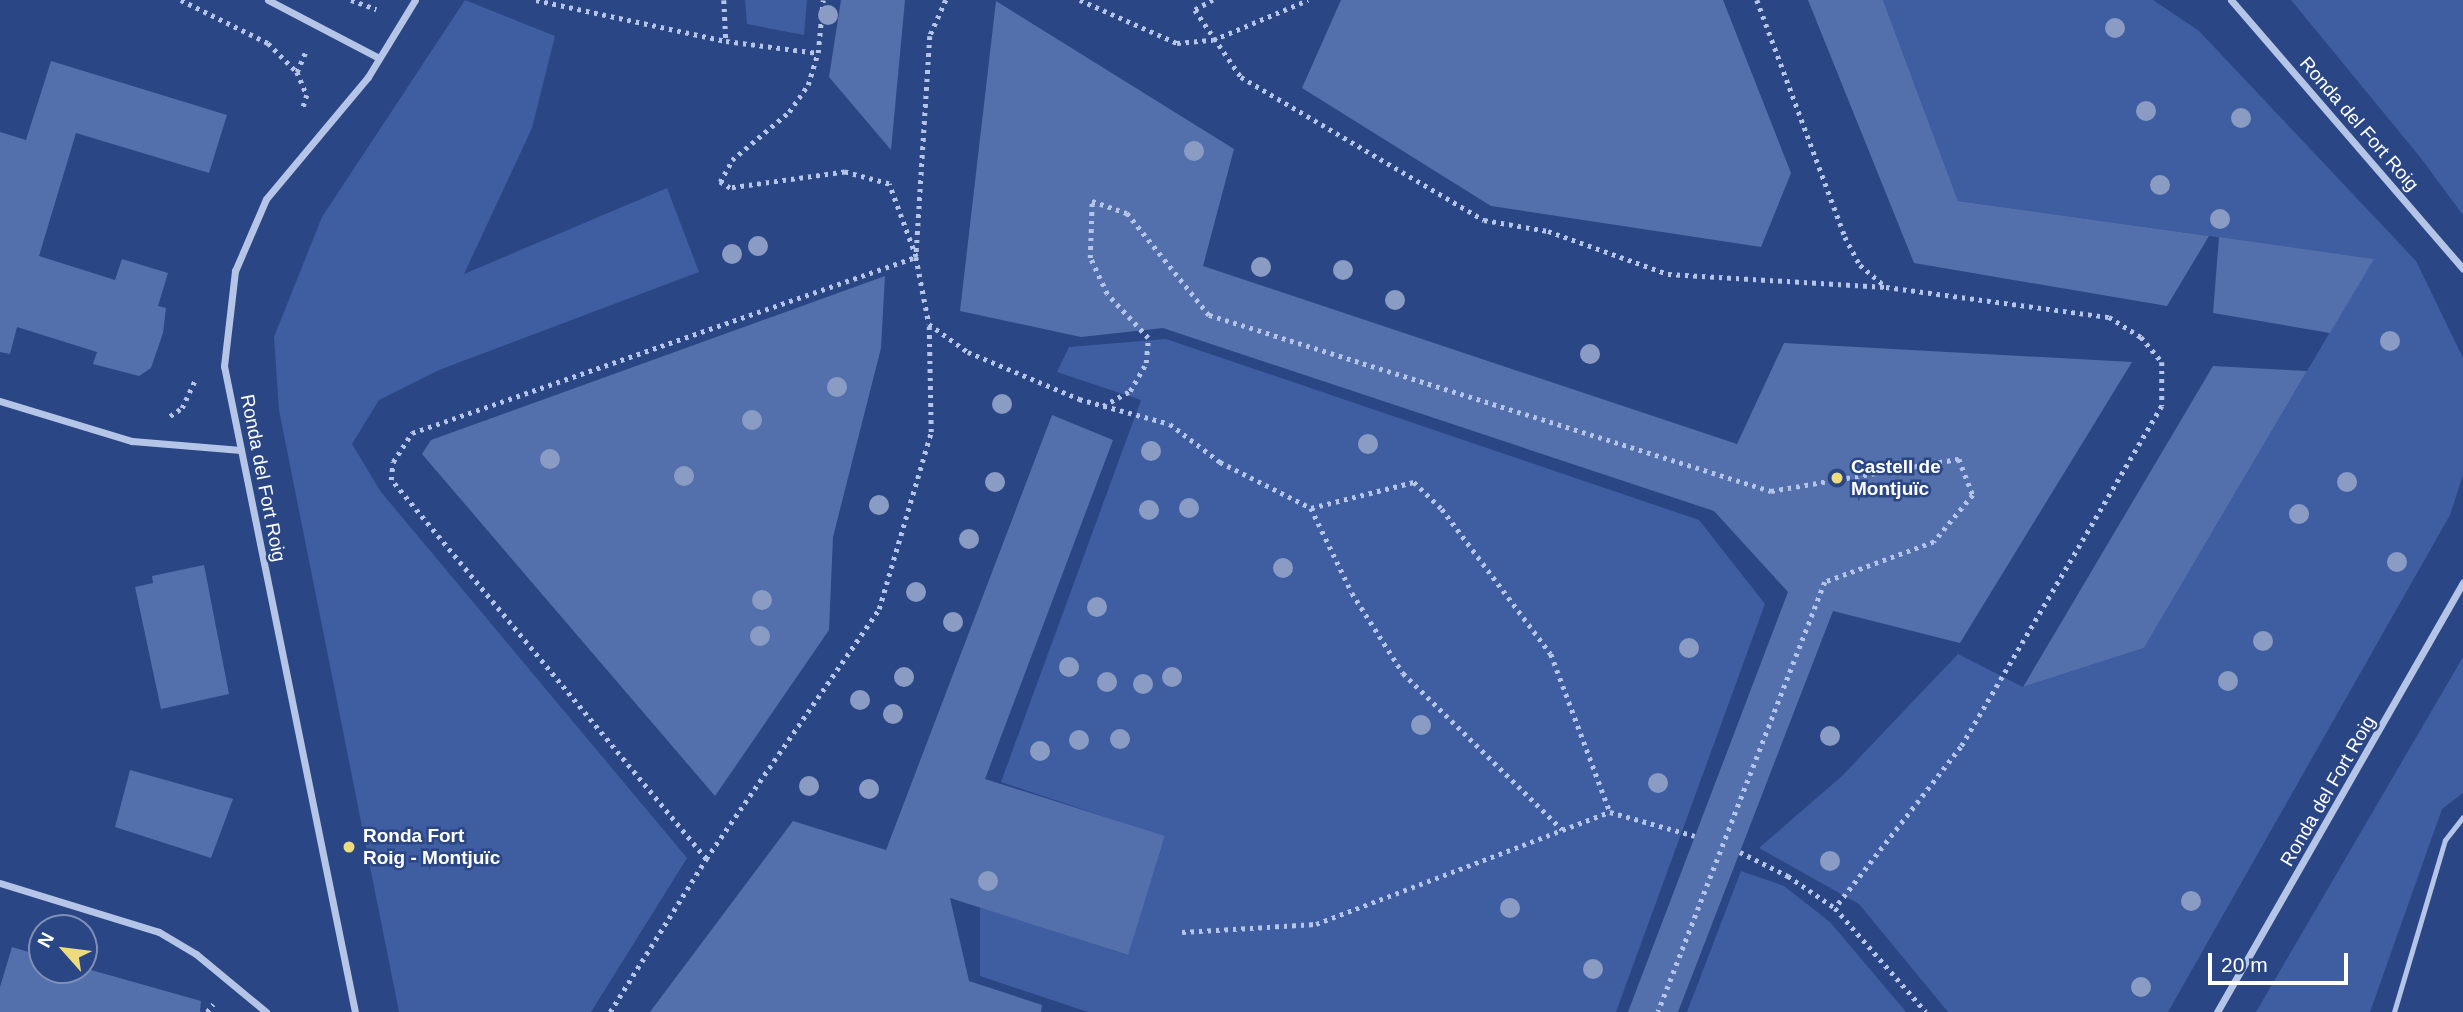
<!DOCTYPE html>
<html>
<head>
<meta charset="utf-8">
<style>
	body { margin:0 }
	#map { position:relative; width:2463px; height:1012px; overflow:hidden; background:#2a4685; font-family:Arial,sans-serif }
	div>[style] { position:absolute }
	.green>* { inset:0; background:#3f5ea1 }
	.building>* { inset:0; background:#5370ac }
	.path>* { height:4.5px; margin-top:-2.25px; transform-origin:0; background:repeating-linear-gradient(90deg,#b5c5e7 0 3.5px,transparent 0 8.5px) }
	.service>* { height:5px; margin:-2.5px; padding:0 2.5px; transform-origin:2.5px; border-radius:2.5px; background:#b5c5e7 }
	.minor>* { height:7px; margin:-3.5px; padding:0 3.5px; transform-origin:3.5px; border-radius:3.5px; background:#b5c5e7 }
	.trees>* { width:20px; height:20px; margin:-10px; border-radius:50%; background:#8a9cc3 }
	.dots>* { width:19px; height:19px; translate:-50% -50%; box-sizing:border-box; border:4px solid #2a4685; border-radius:50% }
	span { translate:-50% -50%; white-space:nowrap; text-align:center; line-height:1.15; -webkit-text-stroke:5px #2a4685; paint-order:stroke }
	.street-label { font-size:19px; color:#fff }
	.poi-label { font-size:19px; color:#fff; font-weight:700 }
	.left { translate:0 -50%; text-align:left }
	.north { position:absolute; left:28px; top:914px; width:70px; height:70px; box-sizing:border-box; background:#2a4685; border:2px solid #7f90b6; border-radius:50%; rotate:298deg; font-size:19px; font-weight:700; line-height:28px; text-align:center; color:#fff }
	.north::after { content:''; display:block; margin:auto; width:24px; height:32px; background:#eddb7d; clip-path:polygon(50% 0,100% 100%,50% 72%,0 100%) }
	.scale { position:absolute; left:2208px; top:953px; width:140px; height:32px; box-sizing:border-box; border:4px solid #fff; border-top:0; padding-left:9px; font-size:21px; line-height:24px; white-space:nowrap; color:#fff; -webkit-text-stroke:5px #2a4685; paint-order:stroke }
</style>
</head>
<body>
<div id="map">
	<div class="green">
		<i style="clip-path:polygon(465px 0,555px 36px,532px 128px,464px 274px,667px 188px,699px 272px,439px 370px,379px 400px,352px 444px,381px 492px,687px 858px,591px 1012px,399px 1012px,279px 410px,274px 337px,322px 217px)"></i>
		<i style="clip-path:polygon(745px 0,807px 0,804px 35px,747px 24px)"></i>
		<i style="clip-path:polygon(1883px 0,2153px 0,2199px 31px,2416px 261px,2463px 358px,2463px 475px,2450px 515px,2168px 1012px,1948px 1012px,1859px 904px,1759px 848px,1842px 776px,1958px 654px,2023px 687px,2144px 648px,2373px 259px,1958px 201px)"></i>
		<i style="clip-path:polygon(2291px 0,2463px 0,2463px 215px,2420px 157px)"></i>
		<i style="clip-path:polygon(1166px 339px,1699px 520px,1765px 604px,1616px 1012px,1088px 1012px,980px 976px,980px 907px,1127px 955px,1165px 837px,1001px 782px,1141px 400px,1057px 372px,1069px 347px)"></i>
		<i style="clip-path:polygon(2463px 657px,2463px 793px,2442px 809px,2370px 1012px,2256px 1012px)"></i>
		<i style="clip-path:polygon(1741px 871px,1784px 886px,1830px 922px,1906px 1012px,1687px 1012px)"></i>
	</div>
	<div class="building">
		<i style="clip-path:polygon(841px 0,905px 0,891px 150px,829px 77px)"></i>
		<i style="clip-path:polygon(1341px 0,1723px 0,1791px 173px,1761px 247px,1491px 206px,1302px 88px)"></i>
		<i style="clip-path:polygon(1808px 0,1883px 0,1958px 201px,2209px 236px,2167px 306px,1914px 263px)"></i>
		<i style="clip-path:polygon(996px 1px,1234px 149px,1203px 266px,1737px 444px,1784px 343px,2132px 362px,1960px 643px,1833px 611px,1678px 1012px,1628px 1012px,1788px 592px,1714px 511px,1163px 328px,1081px 337px,960px 311px)"></i>
		<i style="clip-path:polygon(51px 61px,227px 115px,209px 173px,76px 133px,39px 256px,115px 280px,122px 259px,168px 273px,158px 306px,166px 308px,163px 333px,151px 368px,139px 376px,93px 364px,97px 352px,17px 327px,10px 354px,0 352px,0 132px,26px 140px)"></i>
		<i style="clip-path:polygon(2219px 237px,2374px 259px,2330px 333px,2213px 313px)"></i>
		<i style="clip-path:polygon(885px 276px,881px 348px,833px 537px,829px 630px,715px 796px,422px 454px,431px 440px)"></i>
		<i style="clip-path:polygon(2213px 366px,2307px 371px,2144px 648px,2023px 687px)"></i>
		<i style="clip-path:polygon(1052px 415px,1113px 440px,985px 779px,1165px 836px,1128px 955px,950px 898px,969px 981px,1042px 1005px,1041px 1012px,650px 1012px,793px 821px,886px 850px)"></i>
		<i style="clip-path:polygon(204px 565px,229px 694px,161px 709px,135px 587px,153px 583px,152px 576px)"></i>
		<i style="clip-path:polygon(130px 770px,233px 799px,211px 858px,115px 827px)"></i>
		<i style="clip-path:polygon(12px 947px,42px 956px,42px 970px,84px 968px,201px 1001px,200px 1012px,0 1012px,0 987px)"></i>
	</div>
	<div class="path">
		<i style="left:181px;top:0;width:97px;rotate:26.3deg"></i>
		<i style="left:268px;top:43px;width:41px;rotate:45deg"></i>
		<i style="left:297px;top:72px;width:25px;rotate:67deg"></i>
		<i style="left:307px;top:95px;width:14px;rotate:107deg"></i>
		<i style="left:351px;top:0;width:27px;rotate:20deg"></i>
		<i style="left:536px;top:0;width:194px;rotate:12.2deg"></i>
		<i style="left:726px;top:41px;width:93px;rotate:7.4deg"></i>
		<i style="left:818px;top:53px;width:53px;rotate:-84.6deg"></i>
		<i style="left:724px;top:0;width:41px;rotate:87.2deg"></i>
		<i style="left:946px;top:0;width:39px;rotate:114deg"></i>
		<i style="left:930px;top:36px;width:221px;rotate:93.6deg"></i>
		<i style="left:916px;top:257px;width:68px;rotate:79deg"></i>
		<i style="left:929px;top:324px;width:48px;rotate:35.7deg"></i>
		<i style="left:968px;top:352px;width:121px;rotate:22.9deg"></i>
		<i style="left:1079px;top:399px;width:94px;rotate:15.4deg"></i>
		<i style="left:1170px;top:424px;width:63px;rotate:37.2deg"></i>
		<i style="left:1220px;top:462px;width:102px;rotate:26.8deg"></i>
		<i style="left:1311px;top:508px;width:94px;rotate:64.2deg"></i>
		<i style="left:1352px;top:593px;width:95px;rotate:57.5deg"></i>
		<i style="left:1403px;top:673px;width:223px;rotate:44.5deg"></i>
		<i style="left:1080px;top:0;width:106px;rotate:23.9deg"></i>
		<i style="left:1177px;top:43px;width:36px;rotate:-5deg"></i>
		<i style="left:1213px;top:40px;width:103px;rotate:-22.8deg"></i>
		<i style="left:1213px;top:0;width:21px;rotate:151deg"></i>
		<i style="left:1195px;top:10px;width:81px;rotate:55.5deg"></i>
		<i style="left:1241px;top:77px;width:282px;rotate:30.5deg"></i>
		<i style="left:1484px;top:220px;width:65px;rotate:9.8deg"></i>
		<i style="left:1548px;top:231px;width:127px;rotate:19.7deg"></i>
		<i style="left:1668px;top:274px;width:218px;rotate:3.4deg"></i>
		<i style="left:1757px;top:0;width:253px;rotate:69.6deg"></i>
		<i style="left:1845px;top:237px;width:32px;rotate:62deg"></i>
		<i style="left:1860px;top:265px;width:34px;rotate:40deg"></i>
		<i style="left:1886px;top:287px;width:225px;rotate:7.7deg"></i>
		<i style="left:2109px;top:317px;width:38px;rotate:32deg"></i>
		<i style="left:2141px;top:337px;width:33px;rotate:50deg"></i>
		<i style="left:2162px;top:362px;width:44px;rotate:90deg"></i>
		<i style="left:2162px;top:406px;width:396px;rotate:120.5deg"></i>
		<i style="left:1961px;top:747px;width:204px;rotate:128deg"></i>
		<i style="left:297px;top:72px;width:23px;rotate:-67deg"></i>
		<i style="left:1103px;top:406px;width:31px;rotate:-29deg"></i>
		<i style="left:1130px;top:391px;width:32px;rotate:-60deg"></i>
		<i style="left:1146px;top:363px;width:25px;rotate:-85deg"></i>
		<i style="left:1148px;top:338px;width:60px;rotate:-133deg"></i>
		<i style="left:1107px;top:294px;width:40px;rotate:-115deg"></i>
		<i style="left:1090px;top:258px;width:57px;rotate:-88deg"></i>
		<i style="left:1092px;top:201px;width:37px;rotate:19deg"></i>
		<i style="left:1127px;top:213px;width:131px;rotate:51.2deg"></i>
		<i style="left:1209px;top:315px;width:589px;rotate:17.39deg"></i>
		<i style="left:1771px;top:491px;width:191px;rotate:-9.7deg"></i>
		<i style="left:1959px;top:459px;width:39px;rotate:69deg"></i>
		<i style="left:1973px;top:495px;width:61px;rotate:129.7deg"></i>
		<i style="left:1934px;top:542px;width:116px;rotate:159.8deg"></i>
		<i style="left:1825px;top:582px;width:461px;rotate:111.2deg"></i>
		<i style="left:170px;top:416px;width:14px;rotate:-34deg"></i>
		<i style="left:182px;top:408px;width:33px;rotate:-65deg"></i>
		<i style="left:1311px;top:508px;width:106px;rotate:-14.2deg"></i>
		<i style="left:1414px;top:482px;width:39px;rotate:44deg"></i>
		<i style="left:1442px;top:509px;width:181px;rotate:53.1deg"></i>
		<i style="left:1551px;top:654px;width:169px;rotate:69.5deg"></i>
		<i style="left:1740px;top:852px;width:54px;rotate:26.6deg"></i>
		<i style="left:1788px;top:876px;width:57px;rotate:34.2deg"></i>
		<i style="left:1835px;top:908px;width:138px;rotate:48.8deg"></i>
		<i style="left:706px;top:859px;width:493px;rotate:-129.7deg"></i>
		<i style="left:391px;top:480px;width:18px;rotate:-84deg"></i>
		<i style="left:393px;top:462px;width:35px;rotate:-57deg"></i>
		<i style="left:412px;top:433px;width:534px;rotate:-19.25deg"></i>
		<i style="left:916px;top:257px;width:78px;rotate:-110.3deg"></i>
		<i style="left:889px;top:184px;width:46px;rotate:-164.7deg"></i>
		<i style="left:845px;top:172px;width:116px;rotate:172.1deg"></i>
		<i style="left:730px;top:188px;width:12px;rotate:-149deg"></i>
		<i style="left:720px;top:182px;width:25px;rotate:-61deg"></i>
		<i style="left:732px;top:160px;width:75px;rotate:-40.1deg"></i>
		<i style="left:789px;top:112px;width:33px;rotate:-55deg"></i>
		<i style="left:808px;top:85px;width:34px;rotate:-73deg"></i>
		<i style="left:1182px;top:932px;width:134px;rotate:-3.4deg"></i>
		<i style="left:1316px;top:924px;width:315px;rotate:-20.9deg"></i>
		<i style="left:1610px;top:812px;width:88px;rotate:15.8deg"></i>
		<i style="left:207px;top:1012px;width:10px;rotate:-53deg"></i>
		<i style="left:610px;top:1012px;width:181px;rotate:-57.9deg"></i>
		<i style="left:706px;top:859px;width:304px;rotate:-55.3deg"></i>
		<i style="left:879px;top:609px;width:184px;rotate:-73.6deg"></i>
		<i style="left:931px;top:432px;width:108px;rotate:-91.1deg"></i>
	</div>
	<div class="service">
		<i style="left:2394px;top:1012px;width:179px;rotate:-73.5deg"></i>
		<i style="left:2445px;top:840px;width:29px;rotate:-52deg"></i>
	</div>
	<div class="minor">
		<i style="left:268px;top:0;width:125px;rotate:27.6deg"></i>
		<i style="left:2231px;top:0;width:355px;rotate:49.2deg"></i>
		<i style="left:0;top:401px;width:138px;rotate:16.9deg"></i>
		<i style="left:132px;top:441px;width:109px;rotate:4.7deg"></i>
		<i style="left:0;top:883px;width:166px;rotate:17.1deg"></i>
		<i style="left:159px;top:932px;width:43px;rotate:30.7deg"></i>
		<i style="left:196px;top:954px;width:91px;rotate:39.6deg"></i>
		<i style="left:355px;top:1012px;width:659px;rotate:-101.46deg"></i>
		<i style="left:224px;top:366px;width:96px;rotate:-83.4deg"></i>
		<i style="left:235px;top:271px;width:78px;rotate:-66.7deg"></i>
		<i style="left:266px;top:199px;width:159px;rotate:-50.1deg"></i>
		<i style="left:368px;top:77px;width:90px;rotate:-58.6deg"></i>
		<i style="left:2217px;top:1012px;width:495px;rotate:-60.2deg"></i>
	</div>
	<div class="trees">
		<i style="left:828px;top:15px"></i>
		<i style="left:2115px;top:28px"></i>
		<i style="left:2146px;top:111px"></i>
		<i style="left:2241px;top:118px"></i>
		<i style="left:1194px;top:151px"></i>
		<i style="left:2160px;top:185px"></i>
		<i style="left:2220px;top:219px"></i>
		<i style="left:758px;top:246px"></i>
		<i style="left:732px;top:254px"></i>
		<i style="left:1261px;top:267px"></i>
		<i style="left:1343px;top:270px"></i>
		<i style="left:1395px;top:300px"></i>
		<i style="left:2390px;top:341px"></i>
		<i style="left:1590px;top:354px"></i>
		<i style="left:837px;top:387px"></i>
		<i style="left:1002px;top:404px"></i>
		<i style="left:752px;top:420px"></i>
		<i style="left:1368px;top:444px"></i>
		<i style="left:1151px;top:451px"></i>
		<i style="left:550px;top:459px"></i>
		<i style="left:684px;top:476px"></i>
		<i style="left:995px;top:482px"></i>
		<i style="left:2347px;top:482px"></i>
		<i style="left:879px;top:505px"></i>
		<i style="left:1189px;top:508px"></i>
		<i style="left:1149px;top:510px"></i>
		<i style="left:2299px;top:514px"></i>
		<i style="left:969px;top:539px"></i>
		<i style="left:2397px;top:562px"></i>
		<i style="left:1283px;top:568px"></i>
		<i style="left:916px;top:592px"></i>
		<i style="left:762px;top:600px"></i>
		<i style="left:1097px;top:607px"></i>
		<i style="left:953px;top:622px"></i>
		<i style="left:760px;top:636px"></i>
		<i style="left:2263px;top:641px"></i>
		<i style="left:1689px;top:648px"></i>
		<i style="left:1069px;top:667px"></i>
		<i style="left:904px;top:677px"></i>
		<i style="left:1172px;top:677px"></i>
		<i style="left:2228px;top:681px"></i>
		<i style="left:1107px;top:682px"></i>
		<i style="left:1143px;top:684px"></i>
		<i style="left:860px;top:700px"></i>
		<i style="left:893px;top:714px"></i>
		<i style="left:1421px;top:725px"></i>
		<i style="left:1830px;top:736px"></i>
		<i style="left:1120px;top:739px"></i>
		<i style="left:1079px;top:740px"></i>
		<i style="left:1040px;top:751px"></i>
		<i style="left:1658px;top:783px"></i>
		<i style="left:809px;top:786px"></i>
		<i style="left:869px;top:789px"></i>
		<i style="left:1830px;top:861px"></i>
		<i style="left:988px;top:881px"></i>
		<i style="left:2191px;top:901px"></i>
		<i style="left:1510px;top:908px"></i>
		<i style="left:1593px;top:969px"></i>
		<i style="left:2141px;top:987px"></i>
	</div>
	<div class="dots">
		<i style="left:1837px;top:478px;background:#eddb7d"></i>
		<i style="left:349px;top:847px;background:#eddb7d"></i>
	</div>
	<div class="street-label">
		<span style="left:2359px;top:124px;rotate:49deg">Ronda del Fort Roig</span>
		<span style="left:263px;top:478px;rotate:79deg">Ronda del Fort Roig</span>
		<span style="left:2328px;top:791px;rotate:-60deg">Ronda del Fort Roig</span>
	</div>
	<div class="poi-label">
		<span class="left" style="left:1851px;top:478px">Castell de<br>Montjuïc</span>
		<span class="left" style="left:363px;top:847px">Ronda Fort<br>Roig - Montjuïc</span>
	</div>
	<div class="north">N</div>
	<div class="scale">20 m</div>
</div>
</body>
</html>
